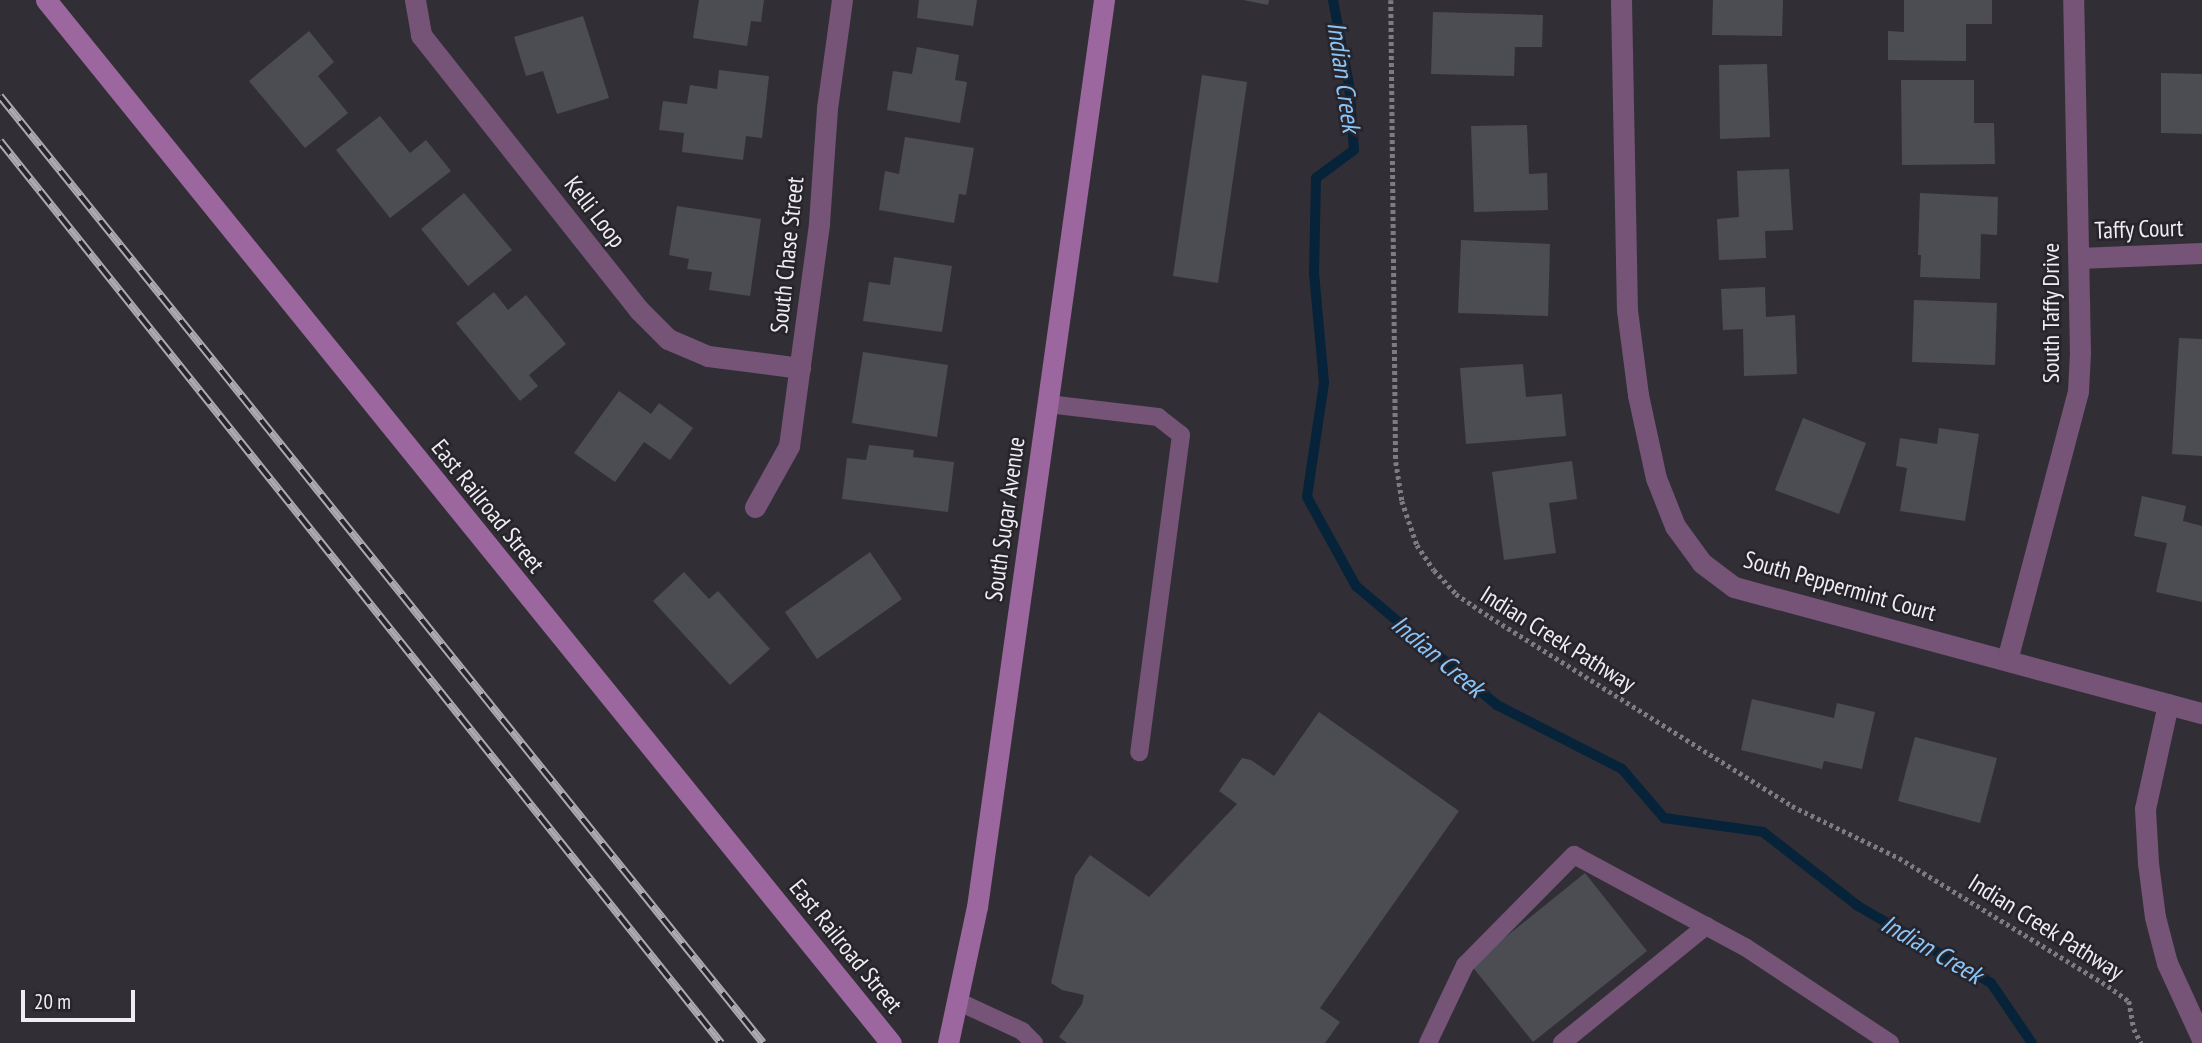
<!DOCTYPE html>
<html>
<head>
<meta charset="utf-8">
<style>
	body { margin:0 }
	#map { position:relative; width:2202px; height:1043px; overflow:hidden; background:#312f35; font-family:"PT Sans Narrow",sans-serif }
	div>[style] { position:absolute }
	.stream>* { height:10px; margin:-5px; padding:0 5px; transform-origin:5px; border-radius:5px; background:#06233a }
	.building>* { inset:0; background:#4b4d53 }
	.path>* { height:4.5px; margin-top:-2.25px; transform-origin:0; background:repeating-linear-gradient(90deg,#7d7c81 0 3.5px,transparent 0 7px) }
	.lane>* { height:18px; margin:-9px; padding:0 9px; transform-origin:9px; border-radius:9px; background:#755477 }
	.street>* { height:21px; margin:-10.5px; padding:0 10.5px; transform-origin:10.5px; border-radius:10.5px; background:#755477 }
	.secondary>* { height:21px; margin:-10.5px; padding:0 10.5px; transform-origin:10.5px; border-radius:10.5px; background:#9c679f }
	.rail>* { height:8px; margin-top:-4px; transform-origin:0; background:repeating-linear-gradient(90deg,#27252b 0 16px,#abaaae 0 32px); box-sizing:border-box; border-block:2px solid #abaaae }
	span { translate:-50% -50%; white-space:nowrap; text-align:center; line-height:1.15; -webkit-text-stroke:5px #27252b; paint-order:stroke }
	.street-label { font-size:24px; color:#eeedf1 }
	.water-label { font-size:26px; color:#89c5f9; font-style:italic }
	.scale { position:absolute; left:21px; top:990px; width:114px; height:32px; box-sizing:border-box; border:4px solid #eeedf1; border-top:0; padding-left:9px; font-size:21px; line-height:24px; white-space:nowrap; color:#eeedf1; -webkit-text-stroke:5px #27252b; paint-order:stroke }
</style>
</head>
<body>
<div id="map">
	<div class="stream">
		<i style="left:1333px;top:0;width:86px;rotate:79.3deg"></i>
		<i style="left:1349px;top:85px;width:65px;rotate:85.6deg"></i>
		<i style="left:1354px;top:150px;width:47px;rotate:143.6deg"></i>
		<i style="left:1316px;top:178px;width:95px;rotate:91.2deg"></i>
		<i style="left:1314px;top:273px;width:110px;rotate:84.8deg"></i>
		<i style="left:1324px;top:383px;width:115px;rotate:98.5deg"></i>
		<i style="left:1307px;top:497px;width:102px;rotate:61.2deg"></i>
		<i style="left:1356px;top:586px;width:185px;rotate:40.2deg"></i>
		<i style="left:1497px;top:705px;width:140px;rotate:27.1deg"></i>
		<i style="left:1622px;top:769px;width:65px;rotate:49.4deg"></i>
		<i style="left:1664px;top:818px;width:100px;rotate:8deg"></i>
		<i style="left:1763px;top:832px;width:120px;rotate:37.9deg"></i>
		<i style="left:1858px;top:906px;width:154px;rotate:30.1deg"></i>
		<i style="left:1991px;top:983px;width:73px;rotate:55.7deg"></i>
	</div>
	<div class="building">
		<i style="clip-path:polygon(699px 0,764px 0,761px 22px,751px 21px,747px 46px,693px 38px)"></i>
		<i style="clip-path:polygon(919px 0,977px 0,973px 26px,917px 18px)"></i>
		<i style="clip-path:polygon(1243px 0,1269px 0,1268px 5px)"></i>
		<i style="clip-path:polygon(1713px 0,1783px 0,1782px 36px,1712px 35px)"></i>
		<i style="clip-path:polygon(1904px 0,1992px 0,1992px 24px,1966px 24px,1966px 61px,1888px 60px,1888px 31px,1904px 32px)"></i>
		<i style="clip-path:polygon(1433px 12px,1543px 15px,1542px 47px,1515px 47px,1514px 76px,1431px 74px)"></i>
		<i style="clip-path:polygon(583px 16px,609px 98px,557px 114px,543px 71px,526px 76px,514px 37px)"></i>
		<i style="clip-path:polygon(309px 31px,334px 62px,318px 76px,348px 113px,305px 148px,249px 81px)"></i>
		<i style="clip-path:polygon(917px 47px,959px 55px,955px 80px,967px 82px,960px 123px,887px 110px,893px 71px,912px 74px)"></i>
		<i style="clip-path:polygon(1767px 64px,1770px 137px,1720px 139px,1719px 65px)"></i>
		<i style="clip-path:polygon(719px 70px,769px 76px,762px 138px,746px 136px,743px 160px,682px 152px,684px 133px,659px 130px,663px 101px,687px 104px,690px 85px,717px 89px)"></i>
		<i style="clip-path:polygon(2161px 73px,2202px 74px,2202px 134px,2161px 133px)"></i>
		<i style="clip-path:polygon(1202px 75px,1247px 82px,1218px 283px,1173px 276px)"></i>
		<i style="clip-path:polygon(1901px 80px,1974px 80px,1974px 123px,1994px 123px,1995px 164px,1902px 165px)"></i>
		<i style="clip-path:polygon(380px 116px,410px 153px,426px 140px,451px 171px,390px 218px,336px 150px)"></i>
		<i style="clip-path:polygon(1527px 125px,1529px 174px,1547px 173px,1548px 210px,1474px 212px,1471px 126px)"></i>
		<i style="clip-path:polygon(905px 137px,974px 148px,966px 195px,959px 194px,954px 223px,879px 210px,885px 171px,899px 174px)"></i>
		<i style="clip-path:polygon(1789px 169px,1793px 230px,1765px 231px,1766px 258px,1719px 260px,1717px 219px,1739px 217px,1737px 171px)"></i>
		<i style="clip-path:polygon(464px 193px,512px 250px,468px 286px,421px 229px)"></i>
		<i style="clip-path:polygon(1920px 193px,1998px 197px,1997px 235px,1981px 234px,1980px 279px,1920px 277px,1921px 255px,1918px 255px)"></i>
		<i style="clip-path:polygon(677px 206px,761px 219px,750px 296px,709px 290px,712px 272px,687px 269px,689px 259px,669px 255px)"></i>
		<i style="clip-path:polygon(1461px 240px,1550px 244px,1548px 316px,1458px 313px)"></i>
		<i style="clip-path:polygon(894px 257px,952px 266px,942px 332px,863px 321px,869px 282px,890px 285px)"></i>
		<i style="clip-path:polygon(1765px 287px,1766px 317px,1795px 315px,1797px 374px,1744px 376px,1743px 329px,1723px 330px,1721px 289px)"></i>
		<i style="clip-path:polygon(494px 292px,508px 310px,526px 295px,566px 344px,529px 375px,538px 386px,520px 401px,456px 323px)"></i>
		<i style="clip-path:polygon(1914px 300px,1997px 303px,1995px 365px,1912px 362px)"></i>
		<i style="clip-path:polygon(2179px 338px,2202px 339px,2202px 456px,2172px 454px)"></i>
		<i style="clip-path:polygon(863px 352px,948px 365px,937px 437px,852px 423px)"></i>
		<i style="clip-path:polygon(1523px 364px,1526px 397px,1562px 394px,1566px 436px,1466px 444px,1460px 368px)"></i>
		<i style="clip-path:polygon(619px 391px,651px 414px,659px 403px,693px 428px,670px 460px,644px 442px,615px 482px,574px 453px)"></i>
		<i style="clip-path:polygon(1803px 418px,1866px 443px,1839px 514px,1775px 490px)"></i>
		<i style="clip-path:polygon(1939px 428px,1979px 434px,1965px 521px,1900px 511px,1907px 468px,1896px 466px,1900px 438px,1937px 444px)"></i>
		<i style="clip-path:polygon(869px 445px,914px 450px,913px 457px,954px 462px,948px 512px,842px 499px,847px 458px,866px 460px)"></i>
		<i style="clip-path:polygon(1572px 461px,1577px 499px,1549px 503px,1556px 553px,1504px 560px,1492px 472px)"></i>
		<i style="clip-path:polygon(2142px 496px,2186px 506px,2183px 521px,2202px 526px,2202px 602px,2156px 592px,2167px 543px,2134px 536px)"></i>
		<i style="clip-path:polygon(870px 552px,902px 599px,817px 659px,785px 612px)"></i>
		<i style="clip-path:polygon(684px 572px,709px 599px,718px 591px,770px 649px,730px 685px,653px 601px)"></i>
		<i style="clip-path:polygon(1752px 699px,1834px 718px,1837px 703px,1875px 712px,1862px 769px,1824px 761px,1822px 769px,1741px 750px)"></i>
		<i style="clip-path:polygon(1319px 712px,1459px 811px,1320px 1008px,1340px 1022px,1325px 1043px,1067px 1043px,1059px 1037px,1082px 1004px,1084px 995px,1062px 990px,1051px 983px,1075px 876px,1090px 855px,1149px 897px,1237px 804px,1219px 791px,1242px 758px,1251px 760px,1274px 776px)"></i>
		<i style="clip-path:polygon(1915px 737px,1997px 758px,1980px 823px,1898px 801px)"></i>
		<i style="clip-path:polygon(1585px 873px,1647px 951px,1533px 1042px,1471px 965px)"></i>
	</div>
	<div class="path">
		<i style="left:1391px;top:0;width:462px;rotate:89.4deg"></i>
		<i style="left:1396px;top:462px;width:39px;rotate:81deg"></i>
		<i style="left:1402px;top:501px;width:46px;rotate:71.2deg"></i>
		<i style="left:1417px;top:545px;width:30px;rotate:56deg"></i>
		<i style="left:1434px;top:570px;width:33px;rotate:47deg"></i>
		<i style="left:1456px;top:594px;width:41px;rotate:34.1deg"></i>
		<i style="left:1490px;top:617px;width:356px;rotate:32deg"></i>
		<i style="left:1792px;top:806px;width:119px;rotate:25.9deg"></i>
		<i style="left:1899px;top:858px;width:245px;rotate:31.5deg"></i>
		<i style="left:2108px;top:986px;width:26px;rotate:36deg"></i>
		<i style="left:2129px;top:1001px;width:28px;rotate:80deg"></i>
		<i style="left:2134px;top:1029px;width:16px;rotate:63deg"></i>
	</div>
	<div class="lane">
		<i style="left:1048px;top:404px;width:111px;rotate:6.7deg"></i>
		<i style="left:1158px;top:417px;width:29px;rotate:38deg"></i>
		<i style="left:1181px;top:435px;width:320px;rotate:97.5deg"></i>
		<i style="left:957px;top:1001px;width:72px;rotate:24.8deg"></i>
		<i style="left:1022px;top:1031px;width:17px;rotate:45deg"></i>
		<i style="left:1428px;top:1043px;width:86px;rotate:-64.6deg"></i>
		<i style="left:1465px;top:965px;width:155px;rotate:-45.3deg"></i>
		<i style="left:1574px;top:855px;width:194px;rotate:28.3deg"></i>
		<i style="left:1745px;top:947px;width:174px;rotate:33.5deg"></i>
		<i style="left:1562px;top:1043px;width:186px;rotate:-39.1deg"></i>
	</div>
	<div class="street">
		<i style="left:415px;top:0;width:36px;rotate:80deg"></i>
		<i style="left:421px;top:35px;width:351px;rotate:51.6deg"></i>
		<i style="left:639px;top:310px;width:41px;rotate:45deg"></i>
		<i style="left:668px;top:339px;width:43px;rotate:23deg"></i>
		<i style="left:708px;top:356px;width:93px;rotate:7.4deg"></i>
		<i style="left:1621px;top:0;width:310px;rotate:88.9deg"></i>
		<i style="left:1627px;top:310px;width:86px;rotate:82.6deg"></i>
		<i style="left:1638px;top:395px;width:85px;rotate:77.8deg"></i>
		<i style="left:1656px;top:478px;width:52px;rotate:68.4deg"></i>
		<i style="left:1675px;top:526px;width:46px;rotate:53.9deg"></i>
		<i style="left:1702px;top:563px;width:40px;rotate:37deg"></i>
		<i style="left:1734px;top:587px;width:485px;rotate:15.1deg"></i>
		<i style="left:2079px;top:258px;width:123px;rotate:-2.3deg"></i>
		<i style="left:755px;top:507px;width:70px;rotate:-60.9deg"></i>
		<i style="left:789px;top:446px;width:225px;rotate:-82.3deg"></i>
		<i style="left:819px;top:223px;width:115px;rotate:-86deg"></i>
		<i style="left:827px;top:108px;width:109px;rotate:-82.1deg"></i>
		<i style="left:2007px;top:660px;width:278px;rotate:-75.2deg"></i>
		<i style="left:2078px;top:391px;width:38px;rotate:-87deg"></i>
		<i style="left:2080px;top:353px;width:353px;rotate:-91.1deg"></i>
		<i style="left:2168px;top:704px;width:107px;rotate:102.4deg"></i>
		<i style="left:2145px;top:809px;width:54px;rotate:86.8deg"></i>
		<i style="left:2148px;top:863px;width:54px;rotate:82.6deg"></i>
		<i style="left:2155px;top:917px;width:48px;rotate:75.4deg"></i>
		<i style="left:2167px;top:963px;width:84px;rotate:65.3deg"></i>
	</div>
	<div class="secondary">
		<i style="left:46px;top:0;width:1342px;rotate:50.99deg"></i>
		<i style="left:948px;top:1043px;width:139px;rotate:-78deg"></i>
		<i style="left:977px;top:907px;width:916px;rotate:-82.03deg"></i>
	</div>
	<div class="rail">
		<i style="left:0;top:96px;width:1216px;rotate:51.14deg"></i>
		<i style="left:0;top:141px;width:1155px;rotate:51.36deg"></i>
	</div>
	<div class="street-label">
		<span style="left:595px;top:212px;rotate:52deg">Kelli Loop</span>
		<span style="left:2139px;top:229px;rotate:-2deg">Taffy Court</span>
		<span style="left:787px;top:255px;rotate:-84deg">South Chase Street</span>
		<span style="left:2051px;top:313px;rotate:-90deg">South Taffy Drive</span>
		<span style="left:488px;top:506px;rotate:51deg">East Railroad Street</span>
		<span style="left:1005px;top:519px;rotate:-82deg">South Sugar Avenue</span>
		<span style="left:1840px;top:586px;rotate:16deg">South Peppermint Court</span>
		<span style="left:1558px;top:639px;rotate:32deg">Indian Creek Pathway</span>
		<span style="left:2046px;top:927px;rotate:32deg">Indian Creek Pathway</span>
		<span style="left:846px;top:946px;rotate:51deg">East Railroad Street</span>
	</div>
	<div class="water-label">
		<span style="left:1344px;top:77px;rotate:82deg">Indian Creek</span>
		<span style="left:1438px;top:656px;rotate:40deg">Indian Creek</span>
		<span style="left:1932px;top:949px;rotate:30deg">Indian Creek</span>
	</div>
	<div class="scale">20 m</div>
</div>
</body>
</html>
